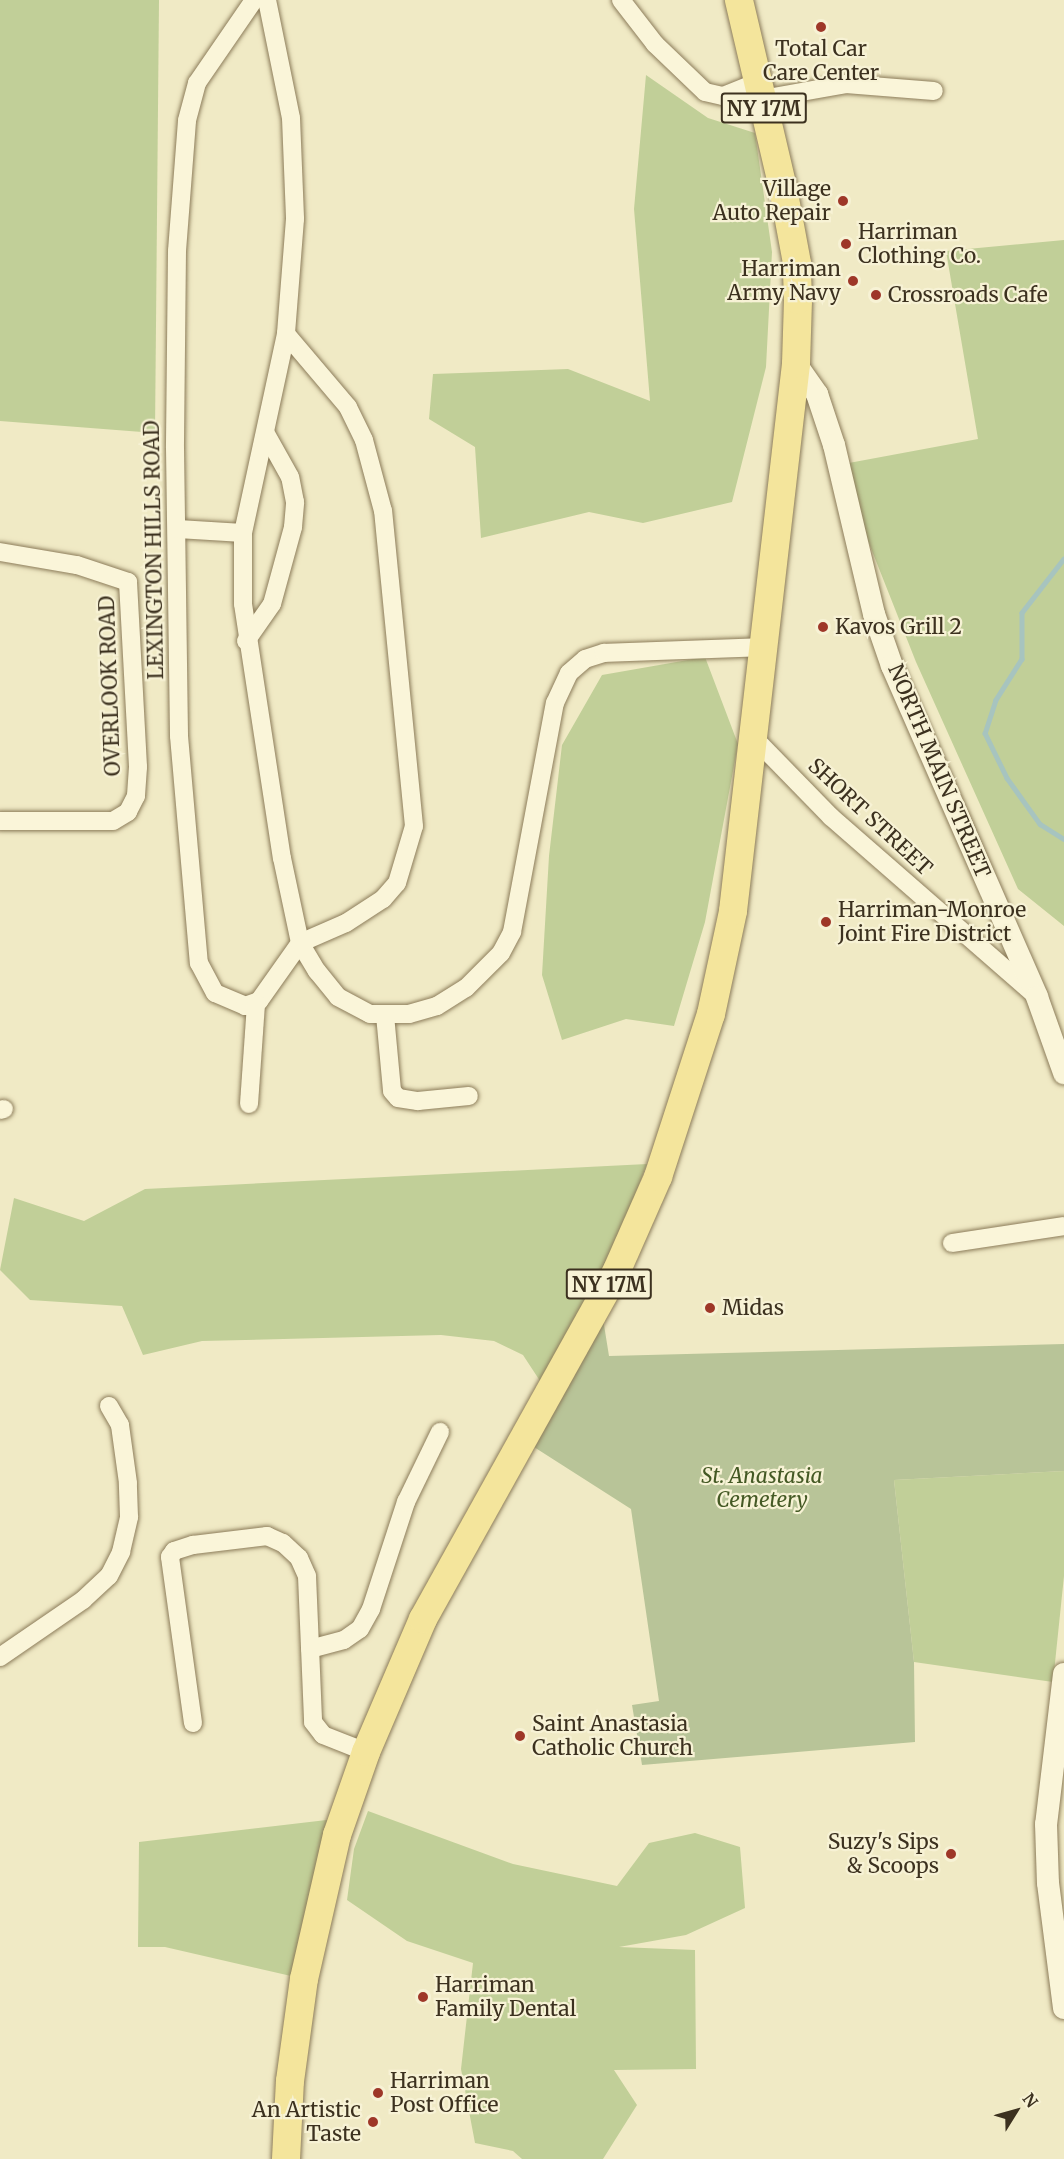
<!DOCTYPE html>
<html>
<head>
<meta charset="utf-8">
<style>
	body { margin:0 }
	#map { position:relative; width:1064px; height:2159px; overflow:hidden; background:#f0eac5; font-family:Merriweather,serif }
	div>[style] { position:absolute }
	.green>* { inset:0; background:#c1cf98 }
	.cemetery>* { inset:0; background:#b8c498 }
	.stream>* { height:4.5px; margin:-2.25px; padding:0 2.25px; transform-origin:2.25px; border-radius:2.25px; background:#a7c4bf }
	.roads { filter:drop-shadow(0 0 2px #8c7c5a) drop-shadow(0 0 2px #8c7c5a) }
	.minor>* { height:18px; margin:-9px; padding:0 9px; transform-origin:9px; border-radius:9px; background:#faf5d9 }
	.tertiary>* { height:22px; margin:-11px; padding:0 11px; transform-origin:11px; border-radius:11px; background:#faf5d9 }
	.primary>* { height:28px; margin:-14px; padding:0 14px; transform-origin:14px; border-radius:14px; background:#f4e59c }
	.dots>* { width:16px; height:16px; translate:-50% -50%; box-sizing:border-box; border:3px solid #f7f2d5; border-radius:50% }
	span { translate:-50% -50%; white-space:nowrap; text-align:center; line-height:1.15; -webkit-text-stroke:4.5px #f7f2d5; paint-order:stroke }
	.shield-label span { padding:2px 4px; background:#f7f2d5; border:2px solid; border-radius:4px; -webkit-text-stroke-width:0 }
	.shield-label { font-size:20px; color:#3c311f; font-weight:700 }
	.poi-label { font-size:21px; color:#3c311f }
	.right { translate:-100% -50%; text-align:right }
	.left { translate:0 -50%; text-align:left }
	.street-label { font-size:21px; color:#3c311f }
	.park-label { font-size:21px; color:#445924; font-style:italic }
	.north { position:absolute; left:986px; top:2081px; width:60px; height:60px; -webkit-text-stroke:4px #f7f2d5; paint-order:stroke; rotate:53deg; font-size:16px; font-weight:700; line-height:24px; text-align:center; color:#3c311f }
	.north::after { content:''; display:block; margin:auto; width:21px; height:27px; background:#3c311f; clip-path:polygon(50% 0,100% 100%,50% 72%,0 100%) }
</style>
</head>
<body>
<div id="map">
	<div class="green">
		<i style="clip-path:polygon(0 0,159px 0,155px 433px,0 421px)"></i>
		<i style="clip-path:polygon(646px 75px,708px 118px,755px 133px,772px 252px,766px 367px,732px 502px,643px 523px,589px 512px,481px 538px,475px 447px,429px 419px,433px 374px,568px 369px,650px 401px,634px 209px)"></i>
		<i style="clip-path:polygon(1064px 240px,1064px 926px,1018px 889px,916px 662px,838px 465px,978px 439px,946px 251px)"></i>
		<i style="clip-path:polygon(705px 657px,738px 744px,705px 922px,674px 1026px,626px 1019px,562px 1040px,542px 975px,549px 856px,562px 745px,602px 675px)"></i>
		<i style="clip-path:polygon(647px 1164px,616px 1245px,542px 1384px,523px 1355px,494px 1341px,441px 1335px,202px 1341px,143px 1355px,122px 1306px,30px 1300px,0 1270px,14px 1198px,84px 1221px,145px 1189px)"></i>
		<i style="clip-path:polygon(1064px 1471px,1064px 1576px,1053px 1682px,914px 1662px,894px 1480px)"></i>
		<i style="clip-path:polygon(368px 1811px,513px 1864px,617px 1886px,649px 1843px,695px 1833px,740px 1847px,745px 1908px,686px 1935px,619px 1947px,695px 1950px,696px 2069px,614px 2070px,637px 2105px,603px 2159px,522px 2159px,513px 2151px,475px 2143px,461px 2069px,473px 1963px,407px 1941px,347px 1900px,354px 1849px)"></i>
		<i style="clip-path:polygon(335px 1819px,291px 1976px,165px 1947px,138px 1947px,139px 1842px)"></i>
	</div>
	<div class="cemetery">
		<i style="clip-path:polygon(600px 1300px,609px 1356px,1064px 1344px,1064px 1471px,894px 1480px,914px 1662px,915px 1742px,642px 1765px,632px 1705px,659px 1701px,631px 1509px,523px 1440px)"></i>
	</div>
	<div class="stream">
		<i style="left:1064px;top:559px;width:68px;rotate:127.9deg"></i>
		<i style="left:1022px;top:613px;width:46px;rotate:90deg"></i>
		<i style="left:1022px;top:659px;width:49px;rotate:122.4deg"></i>
		<i style="left:996px;top:700px;width:35px;rotate:108deg"></i>
		<i style="left:985px;top:733px;width:50px;rotate:63.9deg"></i>
		<i style="left:1007px;top:778px;width:57px;rotate:54.3deg"></i>
		<i style="left:1040px;top:824px;width:28px;rotate:32deg"></i>
	</div>
	<div class="roads">
		<div class="minor">
			<i style="left:254px;top:0;width:101px;rotate:124.5deg"></i>
			<i style="left:197px;top:83px;width:39px;rotate:105deg"></i>
			<i style="left:187px;top:121px;width:130px;rotate:94.4deg"></i>
			<i style="left:177px;top:251px;width:197px;rotate:90.6deg"></i>
			<i style="left:175px;top:448px;width:288px;rotate:89.2deg"></i>
			<i style="left:179px;top:736px;width:228px;rotate:85deg"></i>
			<i style="left:199px;top:963px;width:34px;rotate:62deg"></i>
			<i style="left:215px;top:993px;width:33px;rotate:23deg"></i>
			<i style="left:245px;top:1006px;width:15px;rotate:-20deg"></i>
			<i style="left:259px;top:1001px;width:71px;rotate:-54.7deg"></i>
			<i style="left:300px;top:943px;width:50px;rotate:-23.5deg"></i>
			<i style="left:346px;top:923px;width:44px;rotate:-33deg"></i>
			<i style="left:383px;top:899px;width:21px;rotate:-49deg"></i>
			<i style="left:397px;top:883px;width:59px;rotate:-73.4deg"></i>
			<i style="left:414px;top:826px;width:317px;rotate:-95.6deg"></i>
			<i style="left:383px;top:511px;width:73px;rotate:-105deg"></i>
			<i style="left:364px;top:440px;width:37px;rotate:-116deg"></i>
			<i style="left:348px;top:407px;width:96px;rotate:-130.3deg"></i>
			<i style="left:267px;top:0;width:120px;rotate:78.5deg"></i>
			<i style="left:291px;top:118px;width:101px;rotate:87.7deg"></i>
			<i style="left:295px;top:219px;width:115px;rotate:94.5deg"></i>
			<i style="left:286px;top:334px;width:204px;rotate:102.2deg"></i>
			<i style="left:243px;top:533px;width:71px;rotate:90deg"></i>
			<i style="left:243px;top:604px;width:257px;rotate:81.3deg"></i>
			<i style="left:282px;top:858px;width:87px;rotate:78deg"></i>
			<i style="left:300px;top:943px;width:33px;rotate:59deg"></i>
			<i style="left:317px;top:971px;width:33px;rotate:51deg"></i>
			<i style="left:338px;top:997px;width:36px;rotate:28deg"></i>
			<i style="left:370px;top:1014px;width:39px"></i>
			<i style="left:409px;top:1014px;width:29px;rotate:-16deg"></i>
			<i style="left:437px;top:1006px;width:34px;rotate:-32deg"></i>
			<i style="left:466px;top:988px;width:49px;rotate:-45deg"></i>
			<i style="left:501px;top:953px;width:24px;rotate:-62deg"></i>
			<i style="left:512px;top:932px;width:233px;rotate:-79.4deg"></i>
			<i style="left:555px;top:703px;width:33px;rotate:-65deg"></i>
			<i style="left:569px;top:673px;width:21px;rotate:-41deg"></i>
			<i style="left:585px;top:659px;width:20px;rotate:-18deg"></i>
			<i style="left:604px;top:653px;width:160px;rotate:-2.1deg"></i>
			<i style="left:621px;top:0;width:56px;rotate:52.3deg"></i>
			<i style="left:655px;top:44px;width:69px;rotate:43.8deg"></i>
			<i style="left:705px;top:92px;width:18px;rotate:13deg"></i>
			<i style="left:723px;top:96px;width:38px;rotate:-22deg"></i>
			<i style="left:762px;top:99px;width:85px;rotate:-10.1deg"></i>
			<i style="left:846px;top:84px;width:88px;rotate:4.5deg"></i>
			<i style="left:178px;top:529px;width:65px;rotate:3.5deg"></i>
			<i style="left:0;top:552px;width:78px;rotate:9.6deg"></i>
			<i style="left:77px;top:565px;width:54px;rotate:18.4deg"></i>
			<i style="left:128px;top:582px;width:185px;rotate:86.9deg"></i>
			<i style="left:138px;top:767px;width:29px;rotate:94deg"></i>
			<i style="left:136px;top:796px;width:18px;rotate:117deg"></i>
			<i style="left:128px;top:812px;width:17px;rotate:149deg"></i>
			<i style="left:113px;top:821px;width:113px;rotate:180deg"></i>
			<i style="left:246px;top:641px;width:45px;rotate:-54.9deg"></i>
			<i style="left:272px;top:604px;width:80px;rotate:-74.7deg"></i>
			<i style="left:293px;top:527px;width:25px;rotate:-85deg"></i>
			<i style="left:295px;top:502px;width:25px;rotate:-101deg"></i>
			<i style="left:290px;top:477px;width:49px;rotate:-119.2deg"></i>
			<i style="left:755px;top:739px;width:109px;rotate:45.7deg"></i>
			<i style="left:831px;top:817px;width:271px;rotate:41.1deg"></i>
			<i style="left:385px;top:1015px;width:76px;rotate:84.7deg"></i>
			<i style="left:392px;top:1091px;width:9px;rotate:49deg"></i>
			<i style="left:398px;top:1098px;width:20px;rotate:9deg"></i>
			<i style="left:418px;top:1101px;width:51px;rotate:-5.6deg"></i>
			<i style="left:249px;top:1104px;width:100px;rotate:-86deg"></i>
			<i style="left:0;top:1110px;width:4px;rotate:-14deg"></i>
			<i style="left:952px;top:1243px;width:113px;rotate:-8.6deg"></i>
			<i style="left:310px;top:1649px;width:35px;rotate:-15deg"></i>
			<i style="left:344px;top:1640px;width:19px;rotate:-35deg"></i>
			<i style="left:360px;top:1629px;width:23px;rotate:-61deg"></i>
			<i style="left:371px;top:1609px;width:113px;rotate:-71.9deg"></i>
			<i style="left:406px;top:1502px;width:78px;rotate:-64.1deg"></i>
			<i style="left:0;top:1657px;width:101px;rotate:-34.5deg"></i>
			<i style="left:83px;top:1600px;width:35px;rotate:-43deg"></i>
			<i style="left:109px;top:1576px;width:27px;rotate:-63deg"></i>
			<i style="left:121px;top:1552px;width:36px;rotate:-77deg"></i>
			<i style="left:129px;top:1517px;width:34px;rotate:-92deg"></i>
			<i style="left:128px;top:1483px;width:59px;rotate:-97.9deg"></i>
			<i style="left:120px;top:1425px;width:22px;rotate:-120deg"></i>
			<i style="left:193px;top:1723px;width:168px;rotate:-97.9deg"></i>
			<i style="left:170px;top:1557px;width:7px;rotate:-56deg"></i>
			<i style="left:174px;top:1551px;width:20px;rotate:-18deg"></i>
			<i style="left:193px;top:1545px;width:75px;rotate:-6.9deg"></i>
			<i style="left:267px;top:1536px;width:17px;rotate:24deg"></i>
			<i style="left:283px;top:1543px;width:22px;rotate:43deg"></i>
			<i style="left:299px;top:1558px;width:20px;rotate:66deg"></i>
			<i style="left:307px;top:1576px;width:146px;rotate:87.6deg"></i>
			<i style="left:313px;top:1722px;width:16px;rotate:52deg"></i>
			<i style="left:323px;top:1735px;width:46px;rotate:21.6deg"></i>
		</div>
		<div class="tertiary">
			<i style="left:796px;top:364px;width:37px;rotate:55deg"></i>
			<i style="left:817px;top:394px;width:54px;rotate:71.6deg"></i>
			<i style="left:834px;top:445px;width:174px;rotate:76.7deg"></i>
			<i style="left:874px;top:614px;width:55px;rotate:70.9deg"></i>
			<i style="left:892px;top:666px;width:361px;rotate:66.3deg"></i>
			<i style="left:1037px;top:997px;width:81px;rotate:70.4deg"></i>
			<i style="left:1064px;top:1674px;width:151px;rotate:96.8deg"></i>
			<i style="left:1046px;top:1824px;width:59px;rotate:88.1deg"></i>
			<i style="left:1048px;top:1883px;width:126px;rotate:82.7deg"></i>
		</div>
		<div class="primary">
			<i style="left:286px;top:2159px;width:78px;rotate:-87.1deg"></i>
			<i style="left:290px;top:2081px;width:103px;rotate:-82.2deg"></i>
			<i style="left:304px;top:1979px;width:148px;rotate:-77.1deg"></i>
			<i style="left:337px;top:1835px;width:88px;rotate:-70.7deg"></i>
			<i style="left:366px;top:1752px;width:145px;rotate:-66.8deg"></i>
			<i style="left:423px;top:1619px;width:399px;rotate:-60.9deg"></i>
			<i style="left:617px;top:1270px;width:102px;rotate:-66.2deg"></i>
			<i style="left:658px;top:1177px;width:171px;rotate:-72deg"></i>
			<i style="left:711px;top:1014px;width:105px;rotate:-77.9deg"></i>
			<i style="left:733px;top:911px;width:551px;rotate:-83.43deg"></i>
			<i style="left:796px;top:364px;width:64px;rotate:-88.2deg"></i>
			<i style="left:798px;top:300px;width:37px;rotate:-92deg"></i>
			<i style="left:797px;top:263px;width:76px;rotate:-100.6deg"></i>
			<i style="left:783px;top:188px;width:193px;rotate:-103.2deg"></i>
		</div>
	</div>
	<div class="dots">
		<i style="left:821px;top:27px;background:#9e3728"></i>
		<i style="left:843px;top:201px;background:#9e3728"></i>
		<i style="left:846px;top:244px;background:#9e3728"></i>
		<i style="left:853px;top:281px;background:#9e3728"></i>
		<i style="left:876px;top:295px;background:#9e3728"></i>
		<i style="left:823px;top:627px;background:#9e3728"></i>
		<i style="left:826px;top:922px;background:#9e3728"></i>
		<i style="left:710px;top:1308px;background:#9e3728"></i>
		<i style="left:520px;top:1736px;background:#9e3728"></i>
		<i style="left:951px;top:1854px;background:#9e3728"></i>
		<i style="left:423px;top:1997px;background:#9e3728"></i>
		<i style="left:378px;top:2093px;background:#9e3728"></i>
		<i style="left:373px;top:2122px;background:#9e3728"></i>
	</div>
	<div class="shield-label">
		<span style="left:764px;top:108px">NY 17M</span>
		<span style="left:609px;top:1284px">NY 17M</span>
	</div>
	<div class="poi-label">
		<span style="left:821px;top:61px">Total Car<br>Care Center</span>
		<span class="right" style="left:831px;top:201px">Village<br>Auto Repair</span>
		<span class="left" style="left:858px;top:244px">Harriman<br>Clothing Co.</span>
		<span class="right" style="left:841px;top:281px">Harriman<br>Army Navy</span>
		<span class="left" style="left:888px;top:295px">Crossroads Cafe</span>
		<span class="left" style="left:835px;top:627px">Kavos Grill 2</span>
		<span class="left" style="left:838px;top:922px">Harriman-Monroe<br>Joint Fire District</span>
		<span class="left" style="left:722px;top:1308px">Midas</span>
		<span class="left" style="left:532px;top:1736px">Saint Anastasia<br>Catholic Church</span>
		<span class="right" style="left:939px;top:1854px">Suzy's Sips<br>&amp; Scoops</span>
		<span class="left" style="left:435px;top:1997px">Harriman<br>Family Dental</span>
		<span class="left" style="left:390px;top:2093px">Harriman<br>Post Office</span>
		<span class="right" style="left:361px;top:2122px">An Artistic<br>Taste</span>
	</div>
	<div class="street-label">
		<span style="left:154px;top:550px;rotate:-91deg">LEXINGTON HILLS ROAD</span>
		<span style="left:110px;top:686px;rotate:-92deg">OVERLOOK ROAD</span>
		<span style="left:939px;top:771px;rotate:67deg">NORTH MAIN STREET</span>
		<span style="left:870px;top:817px;rotate:43deg">SHORT STREET</span>
	</div>
	<div class="park-label">
		<span style="left:762px;top:1488px">St. Anastasia<br>Cemetery</span>
	</div>
	<div class="north">N</div>
</div>
</body>
</html>
